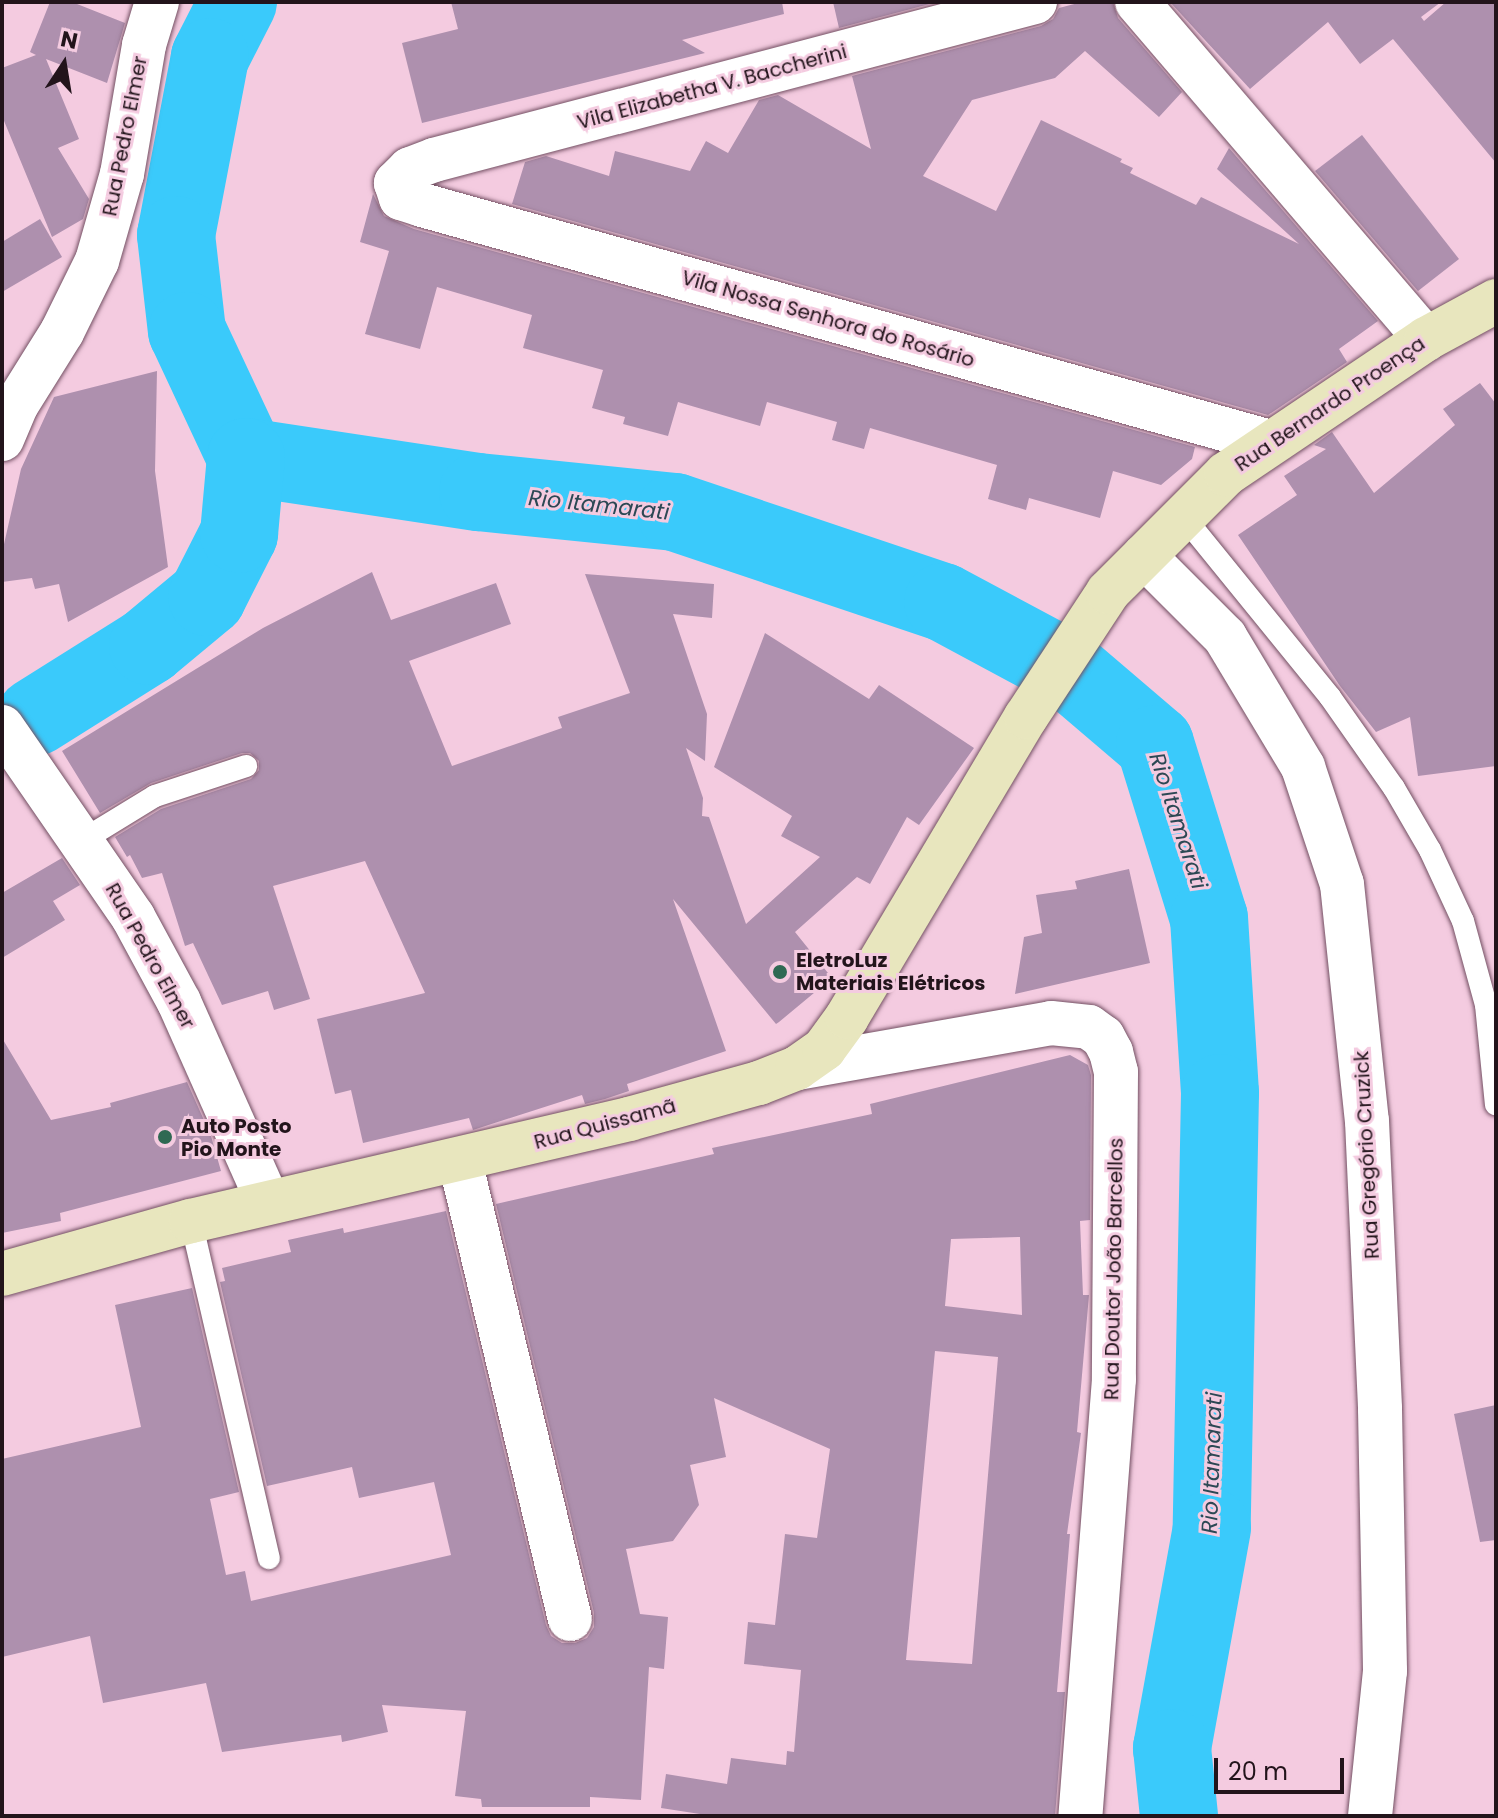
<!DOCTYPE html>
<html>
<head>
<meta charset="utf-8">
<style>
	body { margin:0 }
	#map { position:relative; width:1498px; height:1818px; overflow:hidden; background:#f4cbe0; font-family:Poppins,sans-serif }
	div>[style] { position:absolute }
	.river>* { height:78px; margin:-39px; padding:0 39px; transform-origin:39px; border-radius:39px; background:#3acafb }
	.building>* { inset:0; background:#ae90ae }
	.roads { filter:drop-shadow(0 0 2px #735063) drop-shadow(0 0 2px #735063) }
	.lane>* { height:22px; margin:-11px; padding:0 11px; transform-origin:11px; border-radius:11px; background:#fff }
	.street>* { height:44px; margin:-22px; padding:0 22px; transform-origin:22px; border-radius:22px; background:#fff }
	.secondary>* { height:44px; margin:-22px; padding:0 22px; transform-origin:22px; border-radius:22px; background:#e8e6be }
	.dots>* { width:22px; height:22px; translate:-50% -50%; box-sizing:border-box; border:4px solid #f4cbe0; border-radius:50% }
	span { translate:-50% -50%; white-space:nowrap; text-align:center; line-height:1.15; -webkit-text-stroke:6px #f4cbe0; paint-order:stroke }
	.street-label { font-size:20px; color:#22141b }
	.poi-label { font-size:20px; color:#22141b; font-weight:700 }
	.left { translate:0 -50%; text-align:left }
	.water-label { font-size:22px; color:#2c4854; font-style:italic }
	.frame { position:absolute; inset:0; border:4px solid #22141b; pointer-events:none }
	.north { position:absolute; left:24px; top:24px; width:80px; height:80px; -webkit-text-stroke:6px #f4cbe0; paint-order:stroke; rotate:12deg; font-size:22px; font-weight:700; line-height:32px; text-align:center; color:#22141b }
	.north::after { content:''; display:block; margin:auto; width:28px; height:36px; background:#22141b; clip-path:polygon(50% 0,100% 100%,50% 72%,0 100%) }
	.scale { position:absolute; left:1214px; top:1758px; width:130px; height:36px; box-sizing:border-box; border:4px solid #22141b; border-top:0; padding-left:10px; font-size:24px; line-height:28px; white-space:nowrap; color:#22141b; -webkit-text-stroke:6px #f4cbe0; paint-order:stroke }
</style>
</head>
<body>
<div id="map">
	<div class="river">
		<i style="left:238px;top:2px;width:62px;rotate:117deg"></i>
		<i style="left:210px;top:57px;width:181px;rotate:100.8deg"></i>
		<i style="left:176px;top:235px;width:97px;rotate:83.5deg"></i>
		<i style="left:187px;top:331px;width:139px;rotate:64.9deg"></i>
		<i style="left:246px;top:457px;width:235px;rotate:8.6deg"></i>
		<i style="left:478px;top:492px;width:198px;rotate:5.8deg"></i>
		<i style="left:675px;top:512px;width:283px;rotate:18.6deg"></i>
		<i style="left:943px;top:602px;width:140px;rotate:28.2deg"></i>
		<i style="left:1066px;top:668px;width:117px;rotate:40.5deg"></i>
		<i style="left:1155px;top:744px;width:182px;rotate:72.8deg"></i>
		<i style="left:1209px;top:918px;width:175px;rotate:86.4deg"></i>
		<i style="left:1220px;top:1093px;width:435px;rotate:91.1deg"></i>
		<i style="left:1212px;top:1528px;width:224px;rotate:100.3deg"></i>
		<i style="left:1172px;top:1748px;width:68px;rotate:84.1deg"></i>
		<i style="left:35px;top:717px;width:133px;rotate:-32.1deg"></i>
		<i style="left:148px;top:646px;width:77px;rotate:-39.7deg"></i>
		<i style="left:207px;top:597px;width:71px;rotate:-63.1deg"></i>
		<i style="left:239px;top:534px;width:77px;rotate:-84.8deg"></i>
	</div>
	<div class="building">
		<i style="clip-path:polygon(50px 2px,72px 2px,125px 23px,107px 83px,46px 59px,79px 139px,58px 148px,89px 199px,83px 219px,52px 237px,2px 116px,2px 68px,36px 55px,30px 52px)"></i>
		<i style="clip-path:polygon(451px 2px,782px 2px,784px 14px,682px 40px,705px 53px,422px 123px,402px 43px,458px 29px)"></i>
		<i style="clip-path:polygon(833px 2px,937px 2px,839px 28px)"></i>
		<i style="clip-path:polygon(1082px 2px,1113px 2px,1118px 18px,1182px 92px,1159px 117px,1085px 51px,1055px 78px,972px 100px,923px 176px,996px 211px,1041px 120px,1122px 159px,1120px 162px,1133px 168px,1130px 173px,1196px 205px,1201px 197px,1299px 244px,1217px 169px,1229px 148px,1378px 321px,1339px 349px,1347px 362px,1268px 415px,512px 204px,525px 162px,546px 156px,609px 176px,615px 151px,690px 171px,706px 141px,728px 153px,759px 100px,778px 95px,871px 149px,852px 76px,1041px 26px,1053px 19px,1059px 8px)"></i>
		<i style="clip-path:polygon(1170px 2px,1441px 2px,1421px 17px,1424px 21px,1446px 2px,1496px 2px,1496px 163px,1393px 39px,1360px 64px,1328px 22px,1250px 89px)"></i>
		<i style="clip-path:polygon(1362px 135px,1459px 259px,1418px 291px,1315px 171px)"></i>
		<i style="clip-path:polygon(373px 194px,384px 216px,414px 229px,1195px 447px,1192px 459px,1161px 485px,1113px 471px,1100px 518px,1029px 498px,1026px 510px,988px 499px,997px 465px,870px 428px,864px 449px,832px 440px,837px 422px,767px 402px,760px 426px,678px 402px,668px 436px,623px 424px,625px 417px,592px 408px,603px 370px,523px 348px,532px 315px,437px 287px,420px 349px,365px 334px,389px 251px,360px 242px)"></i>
		<i style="clip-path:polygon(40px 219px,62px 257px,2px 292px,2px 242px)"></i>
		<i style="clip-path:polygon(157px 371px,155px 471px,168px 567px,68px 622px,59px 584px,35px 589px,32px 578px,2px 582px,2px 553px,21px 469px,54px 397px)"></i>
		<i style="clip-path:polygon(1480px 383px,1496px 404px,1496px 766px,1418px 776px,1410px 717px,1376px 732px,1340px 686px,1238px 535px,1297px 495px,1284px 476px,1326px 449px,1314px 445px,1332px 432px,1374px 493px,1455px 425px,1443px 409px)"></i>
		<i style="clip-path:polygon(372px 572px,391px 620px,496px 583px,511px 624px,409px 661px,452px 766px,562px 728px,558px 717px,630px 693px,585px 574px,714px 584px,712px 618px,673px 614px,707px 714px,705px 761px,686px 748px,703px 798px,702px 816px,709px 817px,746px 924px,820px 857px,781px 836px,792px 816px,714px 767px,765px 633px,869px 699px,879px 685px,974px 748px,919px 825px,907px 817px,870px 884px,857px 877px,795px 932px,832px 978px,779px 1022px,776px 1024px,673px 899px,726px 1051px,627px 1084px,629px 1091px,605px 1099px,585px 1104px,582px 1095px,473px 1130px,469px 1118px,363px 1143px,351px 1090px,335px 1094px,317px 1019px,425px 993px,365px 861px,273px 886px,310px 999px,274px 1010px,268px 991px,222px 1005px,193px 943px,185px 946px,162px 873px,142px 878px,130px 855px,127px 857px,115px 837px,161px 809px,251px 779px,259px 770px,259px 761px,250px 753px,242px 753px,151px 783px,100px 813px,62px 751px,263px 628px)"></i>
		<i style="clip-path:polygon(62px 858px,80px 885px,53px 901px,65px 920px,2px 958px,2px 893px)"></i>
		<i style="clip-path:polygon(1129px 869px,1150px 963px,1015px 994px,1024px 937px,1042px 933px,1036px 895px,1077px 889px,1075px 881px)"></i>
		<i style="clip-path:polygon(2px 1038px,51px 1120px,111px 1107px,110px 1103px,187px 1082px,211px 1136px,221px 1171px,60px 1213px,61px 1221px,2px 1233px)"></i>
		<i style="clip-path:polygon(evenodd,1070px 1055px,1088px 1065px,1091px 1075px,1090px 1220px,1080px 1221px,1083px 1295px,1089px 1295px,1077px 1432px,1081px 1433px,1067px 1534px,1070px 1534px,1057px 1692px,1065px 1692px,1055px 1816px,713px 1816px,661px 1808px,666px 1774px,727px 1784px,731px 1758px,786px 1765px,787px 1751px,794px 1752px,801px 1670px,744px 1664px,748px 1622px,775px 1625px,785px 1534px,817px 1538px,830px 1449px,714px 1398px,726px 1457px,690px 1465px,699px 1505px,673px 1541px,626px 1549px,640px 1614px,668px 1617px,664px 1669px,649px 1667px,641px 1800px,590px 1797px,590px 1807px,482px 1807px,481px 1799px,455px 1796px,466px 1711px,382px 1705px,388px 1732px,342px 1742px,341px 1735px,222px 1752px,206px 1683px,103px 1703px,90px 1636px,2px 1657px,2px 1459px,141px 1427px,115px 1305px,192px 1288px,239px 1492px,210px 1499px,226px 1575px,245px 1571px,251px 1601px,451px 1555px,434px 1482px,359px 1498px,352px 1467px,267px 1486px,220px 1282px,225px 1281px,222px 1268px,291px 1252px,288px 1240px,343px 1228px,344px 1233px,446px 1211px,546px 1625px,551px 1636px,562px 1643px,575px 1643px,587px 1638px,594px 1627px,594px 1613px,496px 1204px,714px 1154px,712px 1148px,872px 1114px,870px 1104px,1070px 1055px,1020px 1237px,1022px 1315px,945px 1306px,951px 1239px,1020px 1237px,1070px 1055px,935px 1351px,998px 1357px,972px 1664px,906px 1660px,935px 1351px)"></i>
		<i style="clip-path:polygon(1496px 1405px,1496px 1540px,1480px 1542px,1454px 1414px)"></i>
	</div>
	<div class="roads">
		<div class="lane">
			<i style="left:1183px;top:516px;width:233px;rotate:50.9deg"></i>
			<i style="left:1330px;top:697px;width:111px;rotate:54.9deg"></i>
			<i style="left:1394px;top:788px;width:72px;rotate:59.9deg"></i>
			<i style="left:1430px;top:850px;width:78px;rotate:65.1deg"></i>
			<i style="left:1463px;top:921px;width:87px;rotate:74.7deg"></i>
			<i style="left:1486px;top:1005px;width:100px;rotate:84.3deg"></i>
			<i style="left:83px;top:840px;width:84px;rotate:-31.4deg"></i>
			<i style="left:155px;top:796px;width:96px;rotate:-18.2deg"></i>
			<i style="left:191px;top:1221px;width:346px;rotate:77deg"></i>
		</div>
		<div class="street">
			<i style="left:1035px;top:2px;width:621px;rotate:165.27deg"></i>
			<i style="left:434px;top:160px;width:26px;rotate:159deg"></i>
			<i style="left:410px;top:169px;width:20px;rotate:135deg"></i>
			<i style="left:396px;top:183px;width:16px;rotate:72deg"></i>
			<i style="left:401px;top:198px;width:22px;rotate:18deg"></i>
			<i style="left:422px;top:205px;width:880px;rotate:15.61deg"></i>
			<i style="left:1137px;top:2px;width:444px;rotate:49.4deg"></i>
			<i style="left:2px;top:439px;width:38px;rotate:-67deg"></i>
			<i style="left:17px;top:404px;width:85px;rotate:-58deg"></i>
			<i style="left:62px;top:332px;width:79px;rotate:-63.8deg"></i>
			<i style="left:97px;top:261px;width:91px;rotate:-74deg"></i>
			<i style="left:122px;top:174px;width:131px;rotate:-80.3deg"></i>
			<i style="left:144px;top:45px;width:45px;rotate:-73.2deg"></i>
			<i style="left:1144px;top:556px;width:115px;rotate:45deg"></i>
			<i style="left:1225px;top:637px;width:152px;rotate:59deg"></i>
			<i style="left:1303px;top:767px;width:123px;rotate:71.6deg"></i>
			<i style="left:1342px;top:884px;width:238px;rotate:84deg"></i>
			<i style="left:1367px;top:1121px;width:288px;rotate:87.4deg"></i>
			<i style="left:1380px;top:1409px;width:262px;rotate:88.9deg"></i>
			<i style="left:1385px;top:1671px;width:146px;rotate:95.9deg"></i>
			<i style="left:2px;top:727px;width:231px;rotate:55.4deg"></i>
			<i style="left:133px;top:917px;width:97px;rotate:61.6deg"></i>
			<i style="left:179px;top:1002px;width:219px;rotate:66deg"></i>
			<i style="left:797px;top:1068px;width:258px;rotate:-10deg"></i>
			<i style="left:1051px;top:1023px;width:38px;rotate:6deg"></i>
			<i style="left:1089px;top:1027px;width:17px;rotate:36deg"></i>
			<i style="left:1103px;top:1037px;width:17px;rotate:62deg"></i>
			<i style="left:1111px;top:1052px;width:21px;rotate:76deg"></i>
			<i style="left:1116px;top:1072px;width:307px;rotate:90.4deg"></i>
			<i style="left:1114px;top:1379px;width:438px;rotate:94.4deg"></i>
			<i style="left:460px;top:1161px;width:471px;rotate:76.5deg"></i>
		</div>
		<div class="secondary">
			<i style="left:2px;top:1274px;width:196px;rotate:-15.7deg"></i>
			<i style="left:191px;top:1221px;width:450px;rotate:-13.1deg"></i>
			<i style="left:629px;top:1119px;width:135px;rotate:-15.5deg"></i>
			<i style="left:759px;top:1083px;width:41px;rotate:-21.5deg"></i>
			<i style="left:797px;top:1068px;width:33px;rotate:-35deg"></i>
			<i style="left:824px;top:1049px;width:39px;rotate:-54deg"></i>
			<i style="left:847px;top:1017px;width:349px;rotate:-59.2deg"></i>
			<i style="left:1026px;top:717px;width:149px;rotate:-56.7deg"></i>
			<i style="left:1108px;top:592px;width:167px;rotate:-45deg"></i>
			<i style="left:1226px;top:474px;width:241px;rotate:-34deg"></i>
			<i style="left:1426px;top:339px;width:80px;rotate:-28.5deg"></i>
		</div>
	</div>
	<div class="dots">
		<i style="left:780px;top:972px;background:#2f6953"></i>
		<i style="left:165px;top:1137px;background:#2f6953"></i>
	</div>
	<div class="street-label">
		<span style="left:712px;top:87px;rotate:-15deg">Vila Elizabetha V. Baccherini</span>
		<span style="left:125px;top:136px;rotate:-79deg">Rua Pedro Elmer</span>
		<span style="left:828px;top:319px;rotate:16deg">Vila Nossa Senhora do Rosário</span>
		<span style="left:1330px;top:404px;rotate:-34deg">Rua Bernardo Proença</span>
		<span style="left:150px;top:956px;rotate:61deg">Rua Pedro Elmer</span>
		<span style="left:605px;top:1124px;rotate:-15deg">Rua Quissamã</span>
		<span style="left:1367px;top:1155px;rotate:-93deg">Rua Gregório Cruzick</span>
		<span style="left:1114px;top:1269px;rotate:-89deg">Rua Doutor João Barcellos</span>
	</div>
	<div class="poi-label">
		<span class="left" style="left:796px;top:972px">EletroLuz<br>Materiais Elétricos</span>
		<span class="left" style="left:181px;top:1138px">Auto Posto<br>Pio Monte</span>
	</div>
	<div class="water-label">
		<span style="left:599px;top:505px;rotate:6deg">Rio Itamarati</span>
		<span style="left:1178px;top:821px;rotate:72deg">Rio Itamarati</span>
		<span style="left:1212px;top:1463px;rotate:-88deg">Rio Itamarati</span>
	</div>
	<div class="frame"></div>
	<div class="north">N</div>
	<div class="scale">20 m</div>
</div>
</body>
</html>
